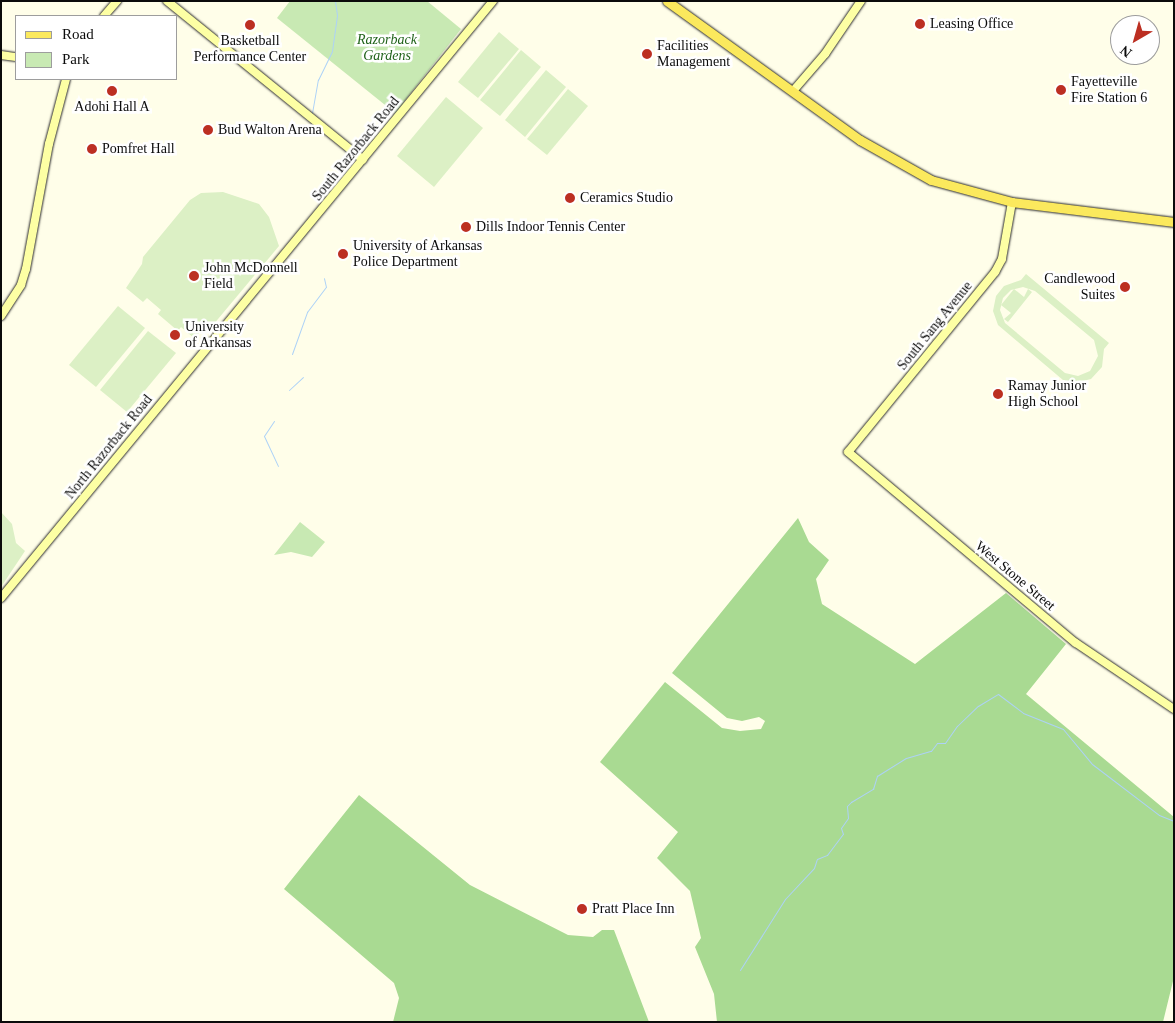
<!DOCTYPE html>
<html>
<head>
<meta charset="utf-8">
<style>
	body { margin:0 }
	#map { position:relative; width:1175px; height:1023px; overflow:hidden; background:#fffee9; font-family:Georgia,serif }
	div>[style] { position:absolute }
	.green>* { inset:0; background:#c8e9b3 }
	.forest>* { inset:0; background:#a9da92 }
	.pitch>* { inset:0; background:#dcf0c5 }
	.stream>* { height:1px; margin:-0.5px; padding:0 0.5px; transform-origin:0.5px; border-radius:0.5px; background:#add2f7 }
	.roads { filter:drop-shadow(0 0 1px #2d2d2d) drop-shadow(0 0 1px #2d2d2d) }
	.secondary>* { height:8px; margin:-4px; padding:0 4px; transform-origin:4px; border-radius:4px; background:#fdffa4 }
	.primary>* { height:9px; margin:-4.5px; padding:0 4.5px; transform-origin:4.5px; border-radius:4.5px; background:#fbe95d }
	.dots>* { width:14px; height:14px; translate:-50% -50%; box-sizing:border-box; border:2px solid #fff; border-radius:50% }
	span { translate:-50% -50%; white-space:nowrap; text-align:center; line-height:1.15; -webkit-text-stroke:5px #fff; paint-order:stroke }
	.poi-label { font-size:14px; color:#0b0b0b }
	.left { translate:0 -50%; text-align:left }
	.right { translate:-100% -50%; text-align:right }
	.park-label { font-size:14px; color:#21631b; font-style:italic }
	.street-label { font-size:14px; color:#0b0b0b }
	.frame { position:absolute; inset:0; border:2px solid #0b0b0b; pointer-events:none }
	.legend { position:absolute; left:15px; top:15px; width:162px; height:65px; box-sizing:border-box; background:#fff; border:1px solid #9d9d9d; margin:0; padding:6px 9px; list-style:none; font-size:15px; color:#0b0b0b }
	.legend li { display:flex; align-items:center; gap:10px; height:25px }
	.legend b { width:25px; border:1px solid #9d9d9d }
	.north { position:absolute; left:1110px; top:15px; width:50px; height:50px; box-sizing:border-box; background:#fff; border:1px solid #9d9d9d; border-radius:50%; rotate:218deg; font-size:14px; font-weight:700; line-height:20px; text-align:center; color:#0b0b0b }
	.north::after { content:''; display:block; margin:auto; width:18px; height:22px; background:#bc2f22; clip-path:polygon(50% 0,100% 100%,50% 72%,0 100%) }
</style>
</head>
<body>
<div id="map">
	<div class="green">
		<i style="clip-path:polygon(290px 1px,427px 1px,461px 29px,395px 113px,277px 18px)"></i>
		<i style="clip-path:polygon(300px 522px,325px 542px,312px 557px,291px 552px,274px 555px)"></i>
	</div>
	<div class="forest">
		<i style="clip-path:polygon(798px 518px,809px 542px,829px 560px,816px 579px,822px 604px,915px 664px,1006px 593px,1066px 644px,1026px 694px,1174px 817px,1174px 977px,1163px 1022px,717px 1022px,714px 994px,695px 947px,701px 938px,690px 891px,657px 858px,678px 832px,600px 762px,665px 682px,722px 728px,740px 731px,761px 729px,765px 721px,759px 717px,742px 721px,727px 718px,672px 673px)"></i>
		<i style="clip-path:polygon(359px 795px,470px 885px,568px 935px,593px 937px,602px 930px,614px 930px,649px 1022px,393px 1022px,399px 998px,394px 983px,284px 889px)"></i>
	</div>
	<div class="pitch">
		<i style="clip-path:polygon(499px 32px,519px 49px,478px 98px,458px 82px)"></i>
		<i style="clip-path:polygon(521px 50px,541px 67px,500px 116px,480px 100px)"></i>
		<i style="clip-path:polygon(546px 70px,566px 87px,525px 137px,505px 120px)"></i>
		<i style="clip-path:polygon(568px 89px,588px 106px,547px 155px,527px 139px)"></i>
		<i style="clip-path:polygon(446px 97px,483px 128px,434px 187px,397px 156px)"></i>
		<i style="clip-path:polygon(223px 192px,259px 204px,269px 217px,279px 246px,208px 331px,203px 328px,195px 339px,181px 327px,178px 331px,158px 314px,161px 310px,147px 298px,143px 302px,126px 288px,142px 264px,143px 257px,190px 200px,201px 193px)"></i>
		<i style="clip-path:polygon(evenodd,1026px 274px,1109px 343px,1104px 349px,1102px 367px,1091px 379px,1075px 383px,1063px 380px,998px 325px,993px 311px,996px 296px,1004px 286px,1021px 280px,1026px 274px,1023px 287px,1035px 291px,1094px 340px,1098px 356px,1090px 371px,1078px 376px,1065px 373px,1005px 323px,1000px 310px,1003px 298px,1011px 290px,1023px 287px)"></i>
		<i style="clip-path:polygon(1014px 289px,1024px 297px,1028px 289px,1032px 292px,1008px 322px,1004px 319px,1011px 313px,1001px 305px)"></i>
		<i style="clip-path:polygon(118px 306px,145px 328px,96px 387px,69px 365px)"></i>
		<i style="clip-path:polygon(148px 331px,176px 353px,127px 412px,100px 390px)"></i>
		<i style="clip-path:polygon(1px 512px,12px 524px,16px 543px,25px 551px,1px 587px)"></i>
	</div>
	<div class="stream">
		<i style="left:312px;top:113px;width:34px;rotate:-80deg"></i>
		<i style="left:318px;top:80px;width:32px;rotate:-64deg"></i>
		<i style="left:332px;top:51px;width:36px;rotate:-82deg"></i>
		<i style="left:337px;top:15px;width:14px;rotate:-98deg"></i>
		<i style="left:292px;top:354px;width:45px;rotate:-70.3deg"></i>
		<i style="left:307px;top:312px;width:31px;rotate:-53deg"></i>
		<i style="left:326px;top:287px;width:9px;rotate:-103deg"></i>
		<i style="left:289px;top:390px;width:19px;rotate:-43deg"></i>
		<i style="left:274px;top:421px;width:18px;rotate:124deg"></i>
		<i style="left:264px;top:436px;width:33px;rotate:65deg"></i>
		<i style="left:740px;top:970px;width:84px;rotate:-57.6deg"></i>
		<i style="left:785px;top:899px;width:42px;rotate:-46.9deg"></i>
		<i style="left:814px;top:868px;width:9px;rotate:-72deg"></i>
		<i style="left:817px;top:859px;width:11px;rotate:-22deg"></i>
		<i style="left:827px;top:855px;width:26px;rotate:-53deg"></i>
		<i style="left:843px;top:834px;width:6px;rotate:-108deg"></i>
		<i style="left:841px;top:828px;width:12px;rotate:-55deg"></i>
		<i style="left:848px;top:818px;width:12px;rotate:-95deg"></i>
		<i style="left:847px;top:806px;width:6px;rotate:-45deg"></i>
		<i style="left:851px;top:802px;width:26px;rotate:-31deg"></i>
		<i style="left:873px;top:789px;width:14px;rotate:-73deg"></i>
		<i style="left:877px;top:776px;width:34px;rotate:-32deg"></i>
		<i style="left:906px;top:758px;width:26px;rotate:-16deg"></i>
		<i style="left:931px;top:751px;width:10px;rotate:-53deg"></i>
		<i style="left:937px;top:743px;width:8px"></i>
		<i style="left:945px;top:743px;width:21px;rotate:-55deg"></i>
		<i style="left:957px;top:726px;width:29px;rotate:-44deg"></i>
		<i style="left:978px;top:706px;width:23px;rotate:-31deg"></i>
		<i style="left:998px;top:694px;width:31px;rotate:37deg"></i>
		<i style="left:1023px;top:713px;width:43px;rotate:21.8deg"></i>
		<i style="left:1063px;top:729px;width:45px;rotate:50.4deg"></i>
		<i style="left:1092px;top:764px;width:84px;rotate:37.3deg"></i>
		<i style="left:1159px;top:815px;width:16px;rotate:22deg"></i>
	</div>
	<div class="roads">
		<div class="secondary">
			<i style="left:167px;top:1px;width:252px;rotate:39deg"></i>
			<i style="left:104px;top:16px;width:20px;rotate:-49deg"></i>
			<i style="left:1px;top:55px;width:15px;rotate:8deg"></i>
			<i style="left:793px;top:91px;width:49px;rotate:-49.1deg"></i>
			<i style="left:825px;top:54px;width:64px;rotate:-55.8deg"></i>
			<i style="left:1012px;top:202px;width:58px;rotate:100deg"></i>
			<i style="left:1002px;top:259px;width:15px;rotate:118deg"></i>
			<i style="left:995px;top:272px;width:232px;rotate:129.2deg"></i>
			<i style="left:848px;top:452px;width:297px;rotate:40deg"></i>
			<i style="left:1076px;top:643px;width:118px;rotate:34deg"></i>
			<i style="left:1px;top:316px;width:37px;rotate:-57deg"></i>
			<i style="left:21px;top:285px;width:17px;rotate:-73deg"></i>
			<i style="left:26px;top:269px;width:127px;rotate:-79.6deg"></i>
			<i style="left:49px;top:144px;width:67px;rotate:-75.3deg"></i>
			<i style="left:1px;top:598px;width:774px;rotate:-50.51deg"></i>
		</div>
		<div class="primary">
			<i style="left:667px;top:1px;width:238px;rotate:35.8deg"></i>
			<i style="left:860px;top:140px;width:81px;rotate:29.4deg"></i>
			<i style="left:931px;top:180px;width:84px;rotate:15.2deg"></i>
			<i style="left:1012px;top:202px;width:163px;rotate:7deg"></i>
		</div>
	</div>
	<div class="dots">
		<i style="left:920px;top:24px;background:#bc2f22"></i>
		<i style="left:250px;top:25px;background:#bc2f22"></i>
		<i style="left:647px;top:54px;background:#bc2f22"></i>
		<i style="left:1061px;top:90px;background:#bc2f22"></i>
		<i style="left:112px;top:91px;background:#bc2f22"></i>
		<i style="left:208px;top:130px;background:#bc2f22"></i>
		<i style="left:92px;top:149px;background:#bc2f22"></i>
		<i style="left:570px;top:198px;background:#bc2f22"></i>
		<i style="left:466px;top:227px;background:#bc2f22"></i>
		<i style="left:343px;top:254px;background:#bc2f22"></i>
		<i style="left:194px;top:276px;background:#bc2f22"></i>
		<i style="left:1125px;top:287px;background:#bc2f22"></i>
		<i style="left:175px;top:335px;background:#bc2f22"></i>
		<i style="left:998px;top:394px;background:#bc2f22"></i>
		<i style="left:582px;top:909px;background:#bc2f22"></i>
	</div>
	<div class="poi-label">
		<span class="left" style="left:930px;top:24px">Leasing Office</span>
		<span style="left:250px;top:49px">Basketball<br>Performance Center</span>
		<span class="left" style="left:657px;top:54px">Facilities<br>Management</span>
		<span class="left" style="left:1071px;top:90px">Fayetteville<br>Fire Station 6</span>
		<span style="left:112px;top:107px">Adohi Hall A</span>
		<span class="left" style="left:218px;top:130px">Bud Walton Arena</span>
		<span class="left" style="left:102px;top:149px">Pomfret Hall</span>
		<span class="left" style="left:580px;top:198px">Ceramics Studio</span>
		<span class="left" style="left:476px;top:227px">Dills Indoor Tennis Center</span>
		<span class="left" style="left:353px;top:254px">University of Arkansas<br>Police Department</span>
		<span class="left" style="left:204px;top:276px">John McDonnell<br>Field</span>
		<span class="right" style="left:1115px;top:287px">Candlewood<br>Suites</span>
		<span class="left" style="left:185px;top:335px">University<br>of Arkansas</span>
		<span class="left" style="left:1008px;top:394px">Ramay Junior<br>High School</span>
		<span class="left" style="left:592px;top:909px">Pratt Place Inn</span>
	</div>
	<div class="park-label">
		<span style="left:387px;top:48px">Razorback<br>Gardens</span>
	</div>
	<div class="street-label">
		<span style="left:356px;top:149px;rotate:-51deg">South Razorback Road</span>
		<span style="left:935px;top:326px;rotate:-51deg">South Sang Avenue</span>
		<span style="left:109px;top:447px;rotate:-51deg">North Razorback Road</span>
		<span style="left:1015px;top:576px;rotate:40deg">West Stone Street</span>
	</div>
	<div class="frame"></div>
	<ul class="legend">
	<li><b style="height:6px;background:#fbe95d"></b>Road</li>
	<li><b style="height:14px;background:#c8e9b3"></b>Park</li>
	</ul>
	<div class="north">N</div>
</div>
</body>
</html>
